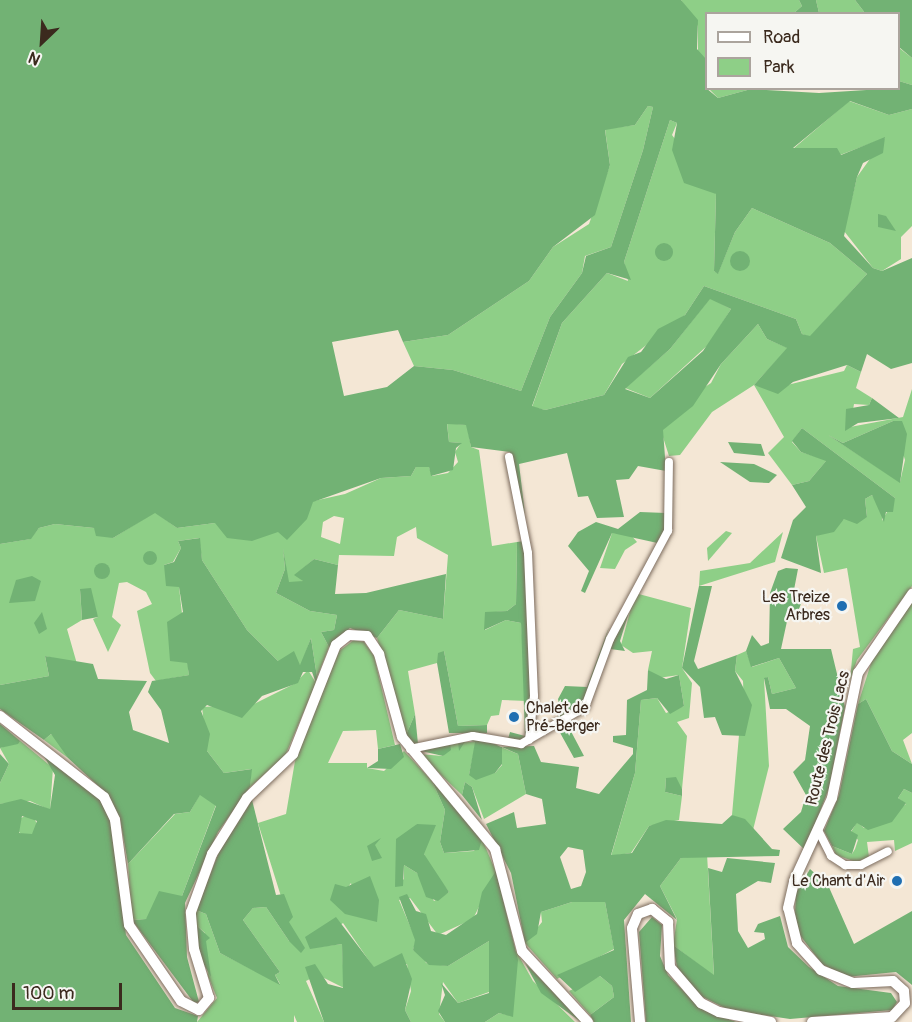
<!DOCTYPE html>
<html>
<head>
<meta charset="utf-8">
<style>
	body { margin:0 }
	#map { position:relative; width:912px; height:1022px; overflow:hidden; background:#f4e7d5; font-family:Pangolin,sans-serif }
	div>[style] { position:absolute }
	.green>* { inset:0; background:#8ecf87 }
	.round { border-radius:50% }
	.forest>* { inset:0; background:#72b274 }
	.roads { filter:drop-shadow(0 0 2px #7c6c5e) drop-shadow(0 0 2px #7c6c5e) }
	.minor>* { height:8px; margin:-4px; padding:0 4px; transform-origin:4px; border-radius:4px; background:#fff }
	.tertiary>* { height:10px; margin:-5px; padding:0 5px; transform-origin:5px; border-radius:5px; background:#fff }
	.dots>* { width:16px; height:16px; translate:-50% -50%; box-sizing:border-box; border:3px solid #f6f6f2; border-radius:50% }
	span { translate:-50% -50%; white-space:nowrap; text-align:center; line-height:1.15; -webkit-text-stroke:4.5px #f6f6f2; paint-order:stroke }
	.poi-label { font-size:16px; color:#3b2a1e }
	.right { translate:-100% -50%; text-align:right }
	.left { translate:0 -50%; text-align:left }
	.street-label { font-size:16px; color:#3b2a1e }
	.legend { position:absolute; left:705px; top:12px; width:195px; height:78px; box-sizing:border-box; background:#f6f6f2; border:2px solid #aba49d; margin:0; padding:8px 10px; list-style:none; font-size:18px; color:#3b2a1e }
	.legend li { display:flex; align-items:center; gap:12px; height:30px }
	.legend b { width:30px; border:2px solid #aba49d }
	.north { position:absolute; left:12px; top:12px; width:60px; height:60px; -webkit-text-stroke:4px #f6f6f2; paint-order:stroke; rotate:205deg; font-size:16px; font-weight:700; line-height:24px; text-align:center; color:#3b2a1e }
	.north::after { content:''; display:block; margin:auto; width:21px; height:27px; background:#3b2a1e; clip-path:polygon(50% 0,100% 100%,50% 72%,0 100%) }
	.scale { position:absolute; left:12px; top:983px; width:110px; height:27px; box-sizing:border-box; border:3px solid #3b2a1e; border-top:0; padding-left:8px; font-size:18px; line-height:21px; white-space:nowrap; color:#3b2a1e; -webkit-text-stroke:4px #f6f6f2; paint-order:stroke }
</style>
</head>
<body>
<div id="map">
	<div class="green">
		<i style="clip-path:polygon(681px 0,799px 0,802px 6px,794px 13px,706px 14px,706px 59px,698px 54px,698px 26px)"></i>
		<i style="clip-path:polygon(816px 0,855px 0,865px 13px,819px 13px)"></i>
		<i style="clip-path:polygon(898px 47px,912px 58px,912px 85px,899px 81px)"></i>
		<i style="clip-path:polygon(709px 89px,751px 89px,718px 98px)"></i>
		<i style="clip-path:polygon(849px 101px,889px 115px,912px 109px,912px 226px,901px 237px,901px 259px,882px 271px,873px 268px,844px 231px,857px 177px,885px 138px,840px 155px,793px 149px)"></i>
		<i style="clip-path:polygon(648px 106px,653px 107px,643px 150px,611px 247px,585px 256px,582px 273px,550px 317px,521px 391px,453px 370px,414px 366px,403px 342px,448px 335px,529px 281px,553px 247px,589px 224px,610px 165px,605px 129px,635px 125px)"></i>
		<i style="clip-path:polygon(670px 120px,677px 123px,672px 135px,716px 194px,714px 271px,718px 273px,735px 232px,752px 208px,830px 243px,867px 274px,810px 337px,802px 334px,796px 319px,704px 286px,685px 315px,622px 364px,604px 395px,545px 410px,532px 407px,562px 323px,607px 273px,628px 281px,624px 262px)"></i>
		<i style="clip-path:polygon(710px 298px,731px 309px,709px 344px,650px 398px,625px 388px,670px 349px)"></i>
		<i style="clip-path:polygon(evenodd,758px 324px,767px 339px,788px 348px,754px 385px,771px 389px,844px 371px,847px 365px,861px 372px,856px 388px,872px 398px,869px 405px,854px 404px,850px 427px,903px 417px,912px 389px,912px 586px,857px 660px,850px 680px,853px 649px,860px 647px,847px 568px,824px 573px,816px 536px,844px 519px,867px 517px,865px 499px,872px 495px,883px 512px,882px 521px,895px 498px,802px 428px,792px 442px,801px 452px,827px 460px,809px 481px,792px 485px,768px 453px,784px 437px,754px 385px,712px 412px,680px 455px,669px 456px,662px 434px,649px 424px,711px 383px,721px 364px,758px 324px,893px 421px,905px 460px,900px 482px,828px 435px,843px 443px,893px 421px)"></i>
		<i style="clip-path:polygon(evenodd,447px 423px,467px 425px,471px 447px,479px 450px,492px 546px,517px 542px,516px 604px,507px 611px,485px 613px,485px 630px,506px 620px,521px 623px,527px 701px,502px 700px,499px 715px,491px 716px,487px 725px,458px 726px,444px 651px,437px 663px,408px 671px,415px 714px,406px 735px,377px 638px,399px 610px,443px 619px,448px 555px,417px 538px,416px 527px,397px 537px,394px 556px,339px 555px,338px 565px,314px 559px,300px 571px,303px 581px,295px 584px,288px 582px,283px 548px,285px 569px,276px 593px,310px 611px,337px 615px,334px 630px,321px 632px,329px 647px,317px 677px,311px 638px,301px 665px,278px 661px,247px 630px,202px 560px,199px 538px,178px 541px,181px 548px,173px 562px,164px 565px,179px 587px,189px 675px,156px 681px,150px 673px,137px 611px,152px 604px,146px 592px,127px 582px,119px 583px,112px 617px,121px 625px,108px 652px,93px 619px,98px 617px,80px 590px,82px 620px,67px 629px,77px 664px,45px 656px,49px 676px,0 685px,0 544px,30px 539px,39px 528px,55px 524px,94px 528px,113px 538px,155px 512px,177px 528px,215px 523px,345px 494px,381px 478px,411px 476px,416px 467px,429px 467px,432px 476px,448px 473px,458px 462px,455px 452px,461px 443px,449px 442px,447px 423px,334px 516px,344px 518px,340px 544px,321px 537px,323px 522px,334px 516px)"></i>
		<i style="clip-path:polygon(726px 531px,732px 533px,708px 561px,707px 548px)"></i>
		<i style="clip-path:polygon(783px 532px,775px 562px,699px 586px,700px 571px,750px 563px)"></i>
		<i style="clip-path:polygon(612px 533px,630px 534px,637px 542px,625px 550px,615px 569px,600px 568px)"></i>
		<i style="clip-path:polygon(635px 593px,691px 608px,682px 668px,692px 683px,689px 718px,677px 722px,687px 736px,682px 789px,666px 778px,665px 792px,682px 796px,679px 820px,649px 826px,631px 853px,611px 856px,635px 773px,641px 700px,657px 698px,666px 713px,684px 706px,679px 675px,658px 678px,648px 670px,652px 651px,633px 653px,621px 645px)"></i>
		<i style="clip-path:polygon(912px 603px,912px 733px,903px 740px,912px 764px,892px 751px,866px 699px,858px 704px,874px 654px)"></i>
		<i style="clip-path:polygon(evenodd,354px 640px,364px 642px,374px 656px,395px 745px,378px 749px,376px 730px,343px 731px,328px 763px,367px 763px,367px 768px,384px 771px,404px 751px,432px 781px,445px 810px,440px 842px,444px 853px,474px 851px,482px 839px,496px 872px,473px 919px,438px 935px,410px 898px,399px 900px,416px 940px,413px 950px,423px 954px,426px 963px,448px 966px,489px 941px,489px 992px,458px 1003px,443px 982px,439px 1014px,445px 1022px,411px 1022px,405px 1010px,411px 991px,407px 964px,374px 968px,343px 923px,310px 948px,342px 944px,344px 988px,318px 975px,306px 981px,324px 1022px,297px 1022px,294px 1015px,294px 1022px,197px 1022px,217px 998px,208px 976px,205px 933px,194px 923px,196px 910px,206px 914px,220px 953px,280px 984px,275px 975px,280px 972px,243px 920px,253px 908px,266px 907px,289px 941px,289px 922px,258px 823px,286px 814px,295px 761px,339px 651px,354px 640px,417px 824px,426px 862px,449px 892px,434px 901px,417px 873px,404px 865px,404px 879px,395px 887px,417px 824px,354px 640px,351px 883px,358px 917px,335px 904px,351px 883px)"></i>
		<i style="clip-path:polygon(746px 651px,752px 667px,779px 658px,796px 688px,772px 694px,768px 677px,764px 679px,769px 766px,753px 830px,732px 815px,739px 735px,745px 735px,743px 681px,735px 671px,737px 655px)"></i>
		<i style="clip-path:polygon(308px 670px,316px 683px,285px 756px,250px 787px,251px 769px,224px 773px,207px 751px,202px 707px,254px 704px,294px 684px)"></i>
		<i style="clip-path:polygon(0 724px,53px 768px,50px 810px,30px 801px,0 804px,0 783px,9px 764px,0 748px,20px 741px)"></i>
		<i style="clip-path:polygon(51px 734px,60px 742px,68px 758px,44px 740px)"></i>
		<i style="clip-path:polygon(450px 742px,476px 742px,469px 775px,495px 773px,502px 765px,501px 747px,518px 754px,526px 794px,484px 819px,472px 787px,465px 782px,462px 795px,419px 754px,443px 756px)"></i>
		<i style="clip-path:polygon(904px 789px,912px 793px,912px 843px,895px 851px,894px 840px,867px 842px,869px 857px,856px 862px,836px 855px,832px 846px,852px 854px,855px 849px,858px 840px,851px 832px,857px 822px,864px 828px,876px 824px,906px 804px,898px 798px)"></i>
		<i style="clip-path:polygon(200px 794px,216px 805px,182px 896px,146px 919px,132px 920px,128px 864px,175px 814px,190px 812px)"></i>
		<i class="round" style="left:17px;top:816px;width:20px;height:20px"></i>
		<i style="clip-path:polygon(707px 854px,714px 976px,673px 945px,677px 919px,660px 886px,681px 858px)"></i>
		<i style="clip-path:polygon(572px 902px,605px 902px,614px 949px,557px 979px,525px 943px,542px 922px,541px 912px)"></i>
		<i style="clip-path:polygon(516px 951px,533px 981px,575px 1022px,485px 1022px,499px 1013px,512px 1016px)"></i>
		<i style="clip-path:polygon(600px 976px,612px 986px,614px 997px,590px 1015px,569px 991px)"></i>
	</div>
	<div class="forest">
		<i style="clip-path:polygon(evenodd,0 0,681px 0,698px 20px,697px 49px,706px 59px,706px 88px,718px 98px,751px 89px,819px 93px,898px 88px,899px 81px,912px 85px,912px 109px,889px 115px,850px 101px,793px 148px,837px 148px,841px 155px,885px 137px,883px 153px,863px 163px,857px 177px,844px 236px,873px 268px,882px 271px,912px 258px,912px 363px,891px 369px,867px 354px,861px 372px,847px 365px,793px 382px,778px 394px,754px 385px,787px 348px,767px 339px,758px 324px,721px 364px,693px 406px,663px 430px,669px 511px,662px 544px,612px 533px,585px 593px,581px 591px,589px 571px,568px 546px,578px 532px,596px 522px,618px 529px,640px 512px,666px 513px,666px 471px,638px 466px,629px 479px,616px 480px,624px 517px,597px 518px,588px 496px,578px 497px,567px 453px,519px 464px,525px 514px,510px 452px,471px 447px,466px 425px,447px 424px,449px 442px,462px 443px,456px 448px,453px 470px,431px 476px,429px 467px,416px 467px,411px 476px,381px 478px,313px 502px,307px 519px,287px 540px,278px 532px,252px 541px,227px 538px,215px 523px,177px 528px,155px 513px,113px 538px,96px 536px,94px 528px,55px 524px,39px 528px,31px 539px,0 544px,0 0,648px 106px,653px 107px,643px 150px,611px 247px,586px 256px,582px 273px,550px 317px,521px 391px,453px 370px,414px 366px,387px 387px,344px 396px,332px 342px,398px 330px,403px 342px,448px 335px,529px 281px,553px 247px,595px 215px,610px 165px,605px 130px,635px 125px,648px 106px,0 0,670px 120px,677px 123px,672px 150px,684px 183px,716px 194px,714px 271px,718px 274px,735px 232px,752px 208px,830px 243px,867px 274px,810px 336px,802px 334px,796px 319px,704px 286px,685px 315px,658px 329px,641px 352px,628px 357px,604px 395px,545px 410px,532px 406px,562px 323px,607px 273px,631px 280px,624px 262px,670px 120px,0 0,710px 299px,731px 309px,703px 351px,650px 398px,625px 389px,670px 349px,710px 299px)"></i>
		<i style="clip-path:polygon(799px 0,816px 0,819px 13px,794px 13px,802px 6px)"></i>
		<i style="clip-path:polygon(855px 0,912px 0,912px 58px,899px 47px,898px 14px,865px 13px)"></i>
		<i style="clip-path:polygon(878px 214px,886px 216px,896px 231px,878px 227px)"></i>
		<i class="round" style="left:655px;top:243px;width:18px;height:18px"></i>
		<i class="round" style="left:730px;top:251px;width:20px;height:20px"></i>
		<i style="clip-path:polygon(872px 398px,899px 418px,858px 423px,845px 431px,846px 409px,869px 405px)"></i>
		<i style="clip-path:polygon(893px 421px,902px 421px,907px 434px,900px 483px,828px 435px,843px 443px)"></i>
		<i style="clip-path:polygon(802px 428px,895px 498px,893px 512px,886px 512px,884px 522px,872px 495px,865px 499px,867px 517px,857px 524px,844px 519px,834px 532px,816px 536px,821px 573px,781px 558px,793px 520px,806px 507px,792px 485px,809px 481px,826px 461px,801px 452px,792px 441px)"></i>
		<i style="clip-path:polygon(728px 442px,761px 444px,765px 456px,734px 453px)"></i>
		<i style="clip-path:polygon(720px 462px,754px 464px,777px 475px,769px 483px,750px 482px)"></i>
		<i style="clip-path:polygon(200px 538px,202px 560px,247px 630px,278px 661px,294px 651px,300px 665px,311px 638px,317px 677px,316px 683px,312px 672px,303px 672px,298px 683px,262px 696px,242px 718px,207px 705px,201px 711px,210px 734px,207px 751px,224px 773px,252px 769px,250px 787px,218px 832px,185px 903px,187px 957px,199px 1002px,194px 1003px,132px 920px,146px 919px,159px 891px,182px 896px,216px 806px,200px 795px,190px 812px,174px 814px,128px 864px,120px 818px,108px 795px,68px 758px,51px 734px,44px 740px,0 709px,0 685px,49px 676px,45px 656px,93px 664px,98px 679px,147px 681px,129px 712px,133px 730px,169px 743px,161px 710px,148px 692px,152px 681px,189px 675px,187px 663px,170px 661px,167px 622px,183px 612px,179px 587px,166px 586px,164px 565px,174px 562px,181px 548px,178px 541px)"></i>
		<i style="clip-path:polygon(524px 541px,531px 693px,527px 737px,518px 741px,508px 739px,510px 732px,525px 736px,521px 623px,506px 620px,484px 630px,485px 612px,507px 611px,516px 604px,517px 542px)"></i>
		<i style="clip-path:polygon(283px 548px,289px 582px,303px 581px,294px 575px,314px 559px,338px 565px,335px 594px,366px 593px,446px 574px,443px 619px,399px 610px,377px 638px,350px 628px,329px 647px,321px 632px,334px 630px,337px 615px,310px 611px,276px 593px,285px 569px)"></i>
		<i class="round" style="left:143px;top:551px;width:14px;height:14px"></i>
		<i class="round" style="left:94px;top:563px;width:16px;height:16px"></i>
		<i style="clip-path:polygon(786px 568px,798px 569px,793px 595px,802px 601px,799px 609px,789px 612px,781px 649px,831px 649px,845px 707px,829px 788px,805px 850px,783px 829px,801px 812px,806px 795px,793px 772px,805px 760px,810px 726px,786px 709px,770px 709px,764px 678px,768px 677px,772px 694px,796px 688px,779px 658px,751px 667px,746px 651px,752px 635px,761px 646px,769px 643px,770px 593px,778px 571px)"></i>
		<i style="clip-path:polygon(32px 576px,41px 581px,35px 601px,9px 603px,16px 580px)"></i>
		<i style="clip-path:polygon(699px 586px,712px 586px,694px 661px,698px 669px,737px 655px,735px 671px,752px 705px,745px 736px,722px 735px,715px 717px,704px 718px,700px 687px,682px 668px)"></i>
		<i style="clip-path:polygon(91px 588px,98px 617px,82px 620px,80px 589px)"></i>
		<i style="clip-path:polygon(633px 599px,620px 641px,625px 651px,610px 649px)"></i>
		<i style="clip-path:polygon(42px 612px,47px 629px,39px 634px,34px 623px)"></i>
		<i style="clip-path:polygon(609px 627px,587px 700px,565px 720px,584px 756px,574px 758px,553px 720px,561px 714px,558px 699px,565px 686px,587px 687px)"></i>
		<i style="clip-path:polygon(444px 651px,458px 726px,487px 725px,487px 733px,449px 733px,437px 663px,438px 653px)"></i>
		<i style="clip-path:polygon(evenodd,648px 670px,666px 679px,679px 675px,684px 706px,670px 714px,657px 698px,641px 700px,635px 773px,611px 855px,632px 853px,649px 826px,666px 820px,722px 824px,732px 815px,745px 819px,772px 849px,780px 850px,779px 856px,681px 858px,660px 886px,677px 920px,645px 894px,624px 920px,631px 1022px,594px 1022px,590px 1015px,614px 997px,612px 986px,600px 976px,575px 992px,557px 975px,614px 950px,605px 902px,572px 902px,541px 912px,537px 934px,525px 943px,511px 873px,486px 824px,514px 812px,517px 828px,546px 824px,542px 799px,526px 794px,518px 754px,502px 747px,502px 764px,495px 773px,476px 780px,469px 775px,475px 742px,466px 740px,459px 751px,458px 741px,465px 739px,487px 740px,501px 747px,534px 746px,541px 762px,579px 767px,576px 788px,599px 794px,633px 754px,633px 748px,613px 742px,613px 736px,626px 735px,627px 700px,647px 690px,648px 670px,568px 847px,583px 850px,586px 872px,581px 886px,571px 889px,560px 857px,568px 847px)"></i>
		<i style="clip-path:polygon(866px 699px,892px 751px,912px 764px,912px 793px,904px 789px,898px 798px,906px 803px,892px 822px,868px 830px,857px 823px,851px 831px,858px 835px,852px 854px,832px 846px,824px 831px,839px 795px,858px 704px)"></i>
		<i style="clip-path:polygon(415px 714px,418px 744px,412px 746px,406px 735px)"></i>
		<i style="clip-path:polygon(0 724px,20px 741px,18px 744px,0 748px)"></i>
		<i style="clip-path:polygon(450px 742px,451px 750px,443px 756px,417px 750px)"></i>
		<i style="clip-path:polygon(400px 744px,404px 757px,391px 769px,367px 768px,378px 761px,378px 749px)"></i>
		<i style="clip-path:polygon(evenodd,42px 753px,100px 799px,111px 820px,126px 935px,175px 1008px,198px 1016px,197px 1022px,0 1022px,0 804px,21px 799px,50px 809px,55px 775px,42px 753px,22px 816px,37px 821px,32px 834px,19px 833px,22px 816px)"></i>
		<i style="clip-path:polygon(0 754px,9px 764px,0 783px)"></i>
		<i style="clip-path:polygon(676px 777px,682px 789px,682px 796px,665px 792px,666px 778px)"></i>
		<i style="clip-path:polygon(432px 781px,482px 839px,479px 850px,444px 853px,440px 842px,445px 810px)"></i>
		<i style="clip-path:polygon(465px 782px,472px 787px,482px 820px,462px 795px)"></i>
		<i style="clip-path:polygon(252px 800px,276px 895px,284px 894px,293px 917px,289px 922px,305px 948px,301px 953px,289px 941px,266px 907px,253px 908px,243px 920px,280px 972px,275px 975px,280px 985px,220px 953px,206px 914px,196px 910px,219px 852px)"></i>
		<i style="clip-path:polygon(417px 824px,436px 825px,424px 854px,449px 892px,438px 901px,426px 897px,417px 873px,404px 865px,403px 886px,395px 887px,396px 839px)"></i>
		<i style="clip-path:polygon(381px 838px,375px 845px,382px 858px,372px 861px,367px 846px)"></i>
		<i style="clip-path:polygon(727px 858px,775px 863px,771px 883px,758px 881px,736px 894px,738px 931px,748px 948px,765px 939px,764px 933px,754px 932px,758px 924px,780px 916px,788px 947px,809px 967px,838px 986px,891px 993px,897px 1002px,892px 1010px,790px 1019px,729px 1010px,699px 995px,677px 967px,673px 945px,714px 975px,708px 868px,722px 872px)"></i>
		<i style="clip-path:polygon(810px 869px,828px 885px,854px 944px,912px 911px,912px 985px,896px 972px,846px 977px,822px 964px,799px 934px,795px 913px,796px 893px)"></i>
		<i style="clip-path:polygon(496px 871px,518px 960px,513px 1017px,499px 1013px,485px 1022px,445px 1022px,438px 1011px,445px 995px,441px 983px,458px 1003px,489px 993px,489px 941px,448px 966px,429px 965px,413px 950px,415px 940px,399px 897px,407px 894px,416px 911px,426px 914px,431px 931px,446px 935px,477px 914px,482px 892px)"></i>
		<i style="clip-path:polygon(370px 876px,379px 900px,377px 922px,345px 914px,330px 900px,335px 884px,346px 887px)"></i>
		<i style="clip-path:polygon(336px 917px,374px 967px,402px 953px,412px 979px,405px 1010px,411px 1022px,324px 1022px,305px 967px,315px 964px,328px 984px,343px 988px,342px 944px,310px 949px,305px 937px)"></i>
		<i style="clip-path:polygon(652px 917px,662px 925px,660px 956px,668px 975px,700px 1008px,736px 1022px,646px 1022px,639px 932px)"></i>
		<i style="clip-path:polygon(194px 923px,210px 938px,206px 941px,211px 977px,199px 956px)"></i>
		<i style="clip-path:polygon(525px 963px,574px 1013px,581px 1022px,541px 993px)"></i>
	</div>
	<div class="roads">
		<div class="minor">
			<i style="left:509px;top:457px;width:98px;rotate:78.8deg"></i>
			<i style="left:528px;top:553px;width:143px;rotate:87.6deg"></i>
			<i style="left:534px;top:696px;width:44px;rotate:96.5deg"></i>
			<i style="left:410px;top:749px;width:64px;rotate:-11.7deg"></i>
			<i style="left:473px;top:736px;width:49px;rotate:9.5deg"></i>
			<i style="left:521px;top:744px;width:74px;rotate:-30deg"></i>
			<i style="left:585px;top:707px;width:72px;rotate:-69.8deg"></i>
			<i style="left:610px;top:639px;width:123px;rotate:-61.8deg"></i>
			<i style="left:668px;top:531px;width:69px;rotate:-89.2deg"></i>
			<i style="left:818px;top:830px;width:29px;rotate:63deg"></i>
			<i style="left:831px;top:856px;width:17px;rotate:33deg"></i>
			<i style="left:845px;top:865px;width:16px"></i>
			<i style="left:861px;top:865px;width:30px;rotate:-27deg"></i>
		</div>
		<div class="tertiary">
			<i style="left:0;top:716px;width:132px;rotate:37.9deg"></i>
			<i style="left:104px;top:797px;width:25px;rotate:64deg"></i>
			<i style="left:115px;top:820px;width:106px;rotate:82.4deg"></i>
			<i style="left:129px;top:925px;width:92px;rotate:55.6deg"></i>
			<i style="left:181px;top:1001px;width:20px;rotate:27deg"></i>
			<i style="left:199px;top:1010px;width:16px;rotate:-50deg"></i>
			<i style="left:209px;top:998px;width:51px;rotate:-107deg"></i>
			<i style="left:194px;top:949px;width:37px;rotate:-95deg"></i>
			<i style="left:191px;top:912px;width:62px;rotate:-70.1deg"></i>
			<i style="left:212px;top:854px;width:66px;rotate:-58deg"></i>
			<i style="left:247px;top:798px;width:64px;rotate:-43.7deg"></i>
			<i style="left:293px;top:754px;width:117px;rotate:-68.5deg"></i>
			<i style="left:336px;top:645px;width:16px;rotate:-38deg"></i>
			<i style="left:349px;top:635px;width:18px;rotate:3deg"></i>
			<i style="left:367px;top:636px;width:22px;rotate:56deg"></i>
			<i style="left:379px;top:654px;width:86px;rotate:74.5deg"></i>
			<i style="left:402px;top:737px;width:146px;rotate:50.3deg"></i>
			<i style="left:495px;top:849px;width:106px;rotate:75.2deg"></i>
			<i style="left:522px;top:951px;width:97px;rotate:47.1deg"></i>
			<i style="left:640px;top:1022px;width:94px;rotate:-94.9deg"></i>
			<i style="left:632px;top:928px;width:15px;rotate:-67deg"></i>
			<i style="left:638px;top:914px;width:15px;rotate:-20deg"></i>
			<i style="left:652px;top:909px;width:21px;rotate:39deg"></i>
			<i style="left:668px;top:922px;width:45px;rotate:87.5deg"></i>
			<i style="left:670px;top:967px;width:48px;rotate:49.3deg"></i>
			<i style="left:701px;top:1003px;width:20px;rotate:27deg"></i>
			<i style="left:719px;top:1012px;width:53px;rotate:10.9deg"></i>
			<i style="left:812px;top:1022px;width:80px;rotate:-3.6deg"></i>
			<i style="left:892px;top:1017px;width:19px;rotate:-47deg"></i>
			<i style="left:905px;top:1003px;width:12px;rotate:-95deg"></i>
			<i style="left:904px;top:991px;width:15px;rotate:-138deg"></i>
			<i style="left:893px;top:981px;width:40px;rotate:177.1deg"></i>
			<i style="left:853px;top:983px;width:35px;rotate:-158deg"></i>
			<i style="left:821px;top:970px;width:36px;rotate:-132deg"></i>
			<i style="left:797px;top:943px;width:36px;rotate:-104deg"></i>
			<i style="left:788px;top:908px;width:28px;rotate:-77deg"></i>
			<i style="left:794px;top:881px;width:91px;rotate:-65.4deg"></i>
			<i style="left:832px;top:798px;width:128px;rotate:-78.3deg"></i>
			<i style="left:858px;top:673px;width:96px;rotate:-55.6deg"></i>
		</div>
	</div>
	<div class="dots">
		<i style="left:842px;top:606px;background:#1f6fb2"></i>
		<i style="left:514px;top:717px;background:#1f6fb2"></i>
		<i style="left:897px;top:881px;background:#1f6fb2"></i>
	</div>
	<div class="poi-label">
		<span class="right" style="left:830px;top:606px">Les Treize<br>Arbres</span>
		<span class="left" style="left:526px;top:717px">Chalet de<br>Pré-Berger</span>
		<span class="right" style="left:885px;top:881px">Le Chant d'Air</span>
	</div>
	<div class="street-label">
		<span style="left:828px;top:738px;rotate:-76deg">Route des Trois Lacs</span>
	</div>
	<ul class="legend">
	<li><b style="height:8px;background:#fff"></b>Road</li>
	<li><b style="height:16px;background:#8ecf87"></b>Park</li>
	</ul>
	<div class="north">N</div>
	<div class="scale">100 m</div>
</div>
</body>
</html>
